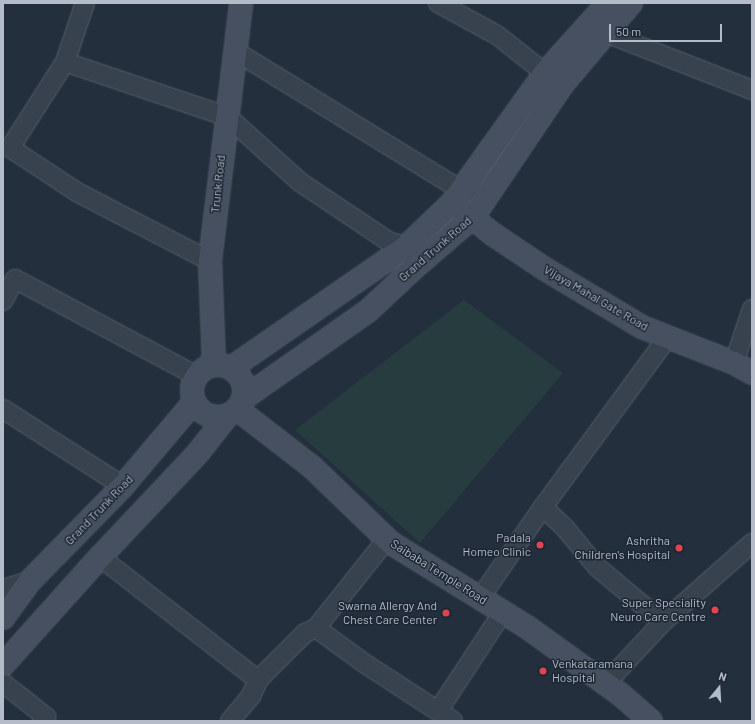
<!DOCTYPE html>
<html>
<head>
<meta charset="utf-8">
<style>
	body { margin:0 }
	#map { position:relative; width:755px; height:724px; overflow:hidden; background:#242f3e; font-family:Barlow,sans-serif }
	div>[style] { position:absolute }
	.green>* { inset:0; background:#263c3f }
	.roads { filter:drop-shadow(0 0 1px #565f6c) drop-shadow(0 0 1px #565f6c) }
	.street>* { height:18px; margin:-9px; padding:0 9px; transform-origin:9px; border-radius:9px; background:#38414e }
	.secondary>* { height:22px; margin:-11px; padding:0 11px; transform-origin:11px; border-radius:11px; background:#465061 }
	.secondary>.ring { margin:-11px; padding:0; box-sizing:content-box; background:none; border:22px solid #465061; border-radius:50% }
	.dots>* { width:11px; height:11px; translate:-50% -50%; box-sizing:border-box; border:2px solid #1d2633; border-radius:50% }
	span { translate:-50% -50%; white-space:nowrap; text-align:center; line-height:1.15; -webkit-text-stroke:3px #1d2633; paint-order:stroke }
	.street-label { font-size:12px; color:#b4bcc9 }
	.poi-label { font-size:12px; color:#b4bcc9 }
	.right { translate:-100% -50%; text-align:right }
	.left { translate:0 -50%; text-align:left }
	.frame { position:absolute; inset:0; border:4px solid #b4bcc9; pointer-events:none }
	.north { position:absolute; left:699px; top:668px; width:40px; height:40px; -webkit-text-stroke:3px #1d2633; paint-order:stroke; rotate:18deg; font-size:11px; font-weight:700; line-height:16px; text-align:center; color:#b4bcc9 }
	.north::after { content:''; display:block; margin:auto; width:14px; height:18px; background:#b4bcc9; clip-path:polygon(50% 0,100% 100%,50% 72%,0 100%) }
	.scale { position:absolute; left:609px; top:24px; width:113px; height:18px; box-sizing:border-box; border:2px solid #b4bcc9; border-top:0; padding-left:5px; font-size:12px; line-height:14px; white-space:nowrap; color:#b4bcc9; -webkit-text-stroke:3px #1d2633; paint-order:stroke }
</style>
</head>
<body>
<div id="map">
	<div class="green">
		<i style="clip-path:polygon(464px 300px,563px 373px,420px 543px,295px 430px)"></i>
	</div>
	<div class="roads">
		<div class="street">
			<i style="left:438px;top:3px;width:67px;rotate:28.5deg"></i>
			<i style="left:497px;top:35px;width:61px;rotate:38.4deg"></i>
			<i style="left:606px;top:33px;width:157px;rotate:21.3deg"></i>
			<i style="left:235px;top:51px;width:265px;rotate:31.6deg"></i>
			<i style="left:65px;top:62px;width:62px;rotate:-71.3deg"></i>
			<i style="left:210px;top:261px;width:150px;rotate:-152.6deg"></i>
			<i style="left:77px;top:192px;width:80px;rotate:-146.7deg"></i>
			<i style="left:10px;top:148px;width:102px;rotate:-57.4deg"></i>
			<i style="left:65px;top:62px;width:172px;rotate:18.6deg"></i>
			<i style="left:228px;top:117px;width:97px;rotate:42.1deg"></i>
			<i style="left:300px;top:182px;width:106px;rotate:33.8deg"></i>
			<i style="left:388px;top:241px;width:19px;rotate:18deg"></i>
			<i style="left:3px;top:301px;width:25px;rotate:-61deg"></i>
			<i style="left:15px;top:279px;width:206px;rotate:28.1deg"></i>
			<i style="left:734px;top:363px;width:57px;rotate:-71.6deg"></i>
			<i style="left:3px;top:409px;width:143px;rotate:32.7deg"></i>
			<i style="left:543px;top:507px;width:30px;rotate:44deg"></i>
			<i style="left:565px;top:528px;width:50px;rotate:50.6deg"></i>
			<i style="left:597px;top:567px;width:86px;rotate:39.8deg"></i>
			<i style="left:100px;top:557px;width:200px;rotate:37.9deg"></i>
			<i style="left:3px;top:589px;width:28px;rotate:-17deg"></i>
			<i style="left:480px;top:598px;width:111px;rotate:-55.3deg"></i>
			<i style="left:543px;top:507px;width:211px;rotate:-53.7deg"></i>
			<i style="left:316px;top:628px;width:114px;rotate:-51.4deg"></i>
			<i style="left:3px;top:683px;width:55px;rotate:38.3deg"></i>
			<i style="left:46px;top:717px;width:5px;rotate:127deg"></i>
			<i style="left:605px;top:684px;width:85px;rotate:-46.9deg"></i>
			<i style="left:663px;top:622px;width:119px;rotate:-41.6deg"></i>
			<i style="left:438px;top:711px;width:118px;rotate:-56.7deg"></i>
			<i style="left:230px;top:721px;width:33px;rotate:-50deg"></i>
			<i style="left:251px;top:696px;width:17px;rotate:-66deg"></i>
			<i style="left:258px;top:680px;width:66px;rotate:-45deg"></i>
			<i style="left:305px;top:633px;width:12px;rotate:-24deg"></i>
			<i style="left:316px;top:628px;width:59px;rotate:36.1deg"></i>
			<i style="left:364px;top:663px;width:106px;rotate:33.1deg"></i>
		</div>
		<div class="secondary">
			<i style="left:460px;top:208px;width:43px;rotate:38.5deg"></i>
			<i style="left:494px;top:235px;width:61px;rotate:33.7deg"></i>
			<i style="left:545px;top:269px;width:113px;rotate:30.9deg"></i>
			<i style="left:642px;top:327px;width:99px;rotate:21.4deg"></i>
			<i style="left:734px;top:363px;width:21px;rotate:29deg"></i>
			<i class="ring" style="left:192px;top:365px;width:30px;height:30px"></i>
			<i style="left:214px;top:365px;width:104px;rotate:-92.2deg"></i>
			<i style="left:210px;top:261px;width:260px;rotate:-83.1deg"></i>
			<i style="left:231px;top:368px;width:213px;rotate:-34.7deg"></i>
			<i style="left:406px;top:247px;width:64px;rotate:-43.7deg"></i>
			<i style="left:452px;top:203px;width:160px;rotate:-54.4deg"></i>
			<i style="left:545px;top:73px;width:94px;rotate:-48deg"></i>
			<i style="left:244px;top:398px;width:151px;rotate:-35.1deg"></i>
			<i style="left:368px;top:311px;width:63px;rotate:-43.1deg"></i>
			<i style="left:414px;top:268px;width:78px;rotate:-40.8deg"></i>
			<i style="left:473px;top:217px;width:159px;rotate:-56deg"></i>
			<i style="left:562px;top:85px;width:107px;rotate:-49.9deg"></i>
			<i style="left:237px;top:409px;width:95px;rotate:37.7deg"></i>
			<i style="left:312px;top:467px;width:110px;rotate:43.9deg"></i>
			<i style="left:391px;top:543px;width:160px;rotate:31.7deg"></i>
			<i style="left:527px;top:627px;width:115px;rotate:35.8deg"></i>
			<i style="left:620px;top:694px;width:41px;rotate:41.1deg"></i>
			<i style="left:3px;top:618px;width:46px;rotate:-53.9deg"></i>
			<i style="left:30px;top:581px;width:133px;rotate:-45.6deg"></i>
			<i style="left:123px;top:486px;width:110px;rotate:-49.8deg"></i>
			<i style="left:3px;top:665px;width:145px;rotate:-48.1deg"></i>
			<i style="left:100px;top:557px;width:143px;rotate:-46.7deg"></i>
			<i style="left:198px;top:453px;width:47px;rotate:-51.9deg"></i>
		</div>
	</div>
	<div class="dots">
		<i style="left:540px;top:545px;background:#e0444e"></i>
		<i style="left:679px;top:548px;background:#e0444e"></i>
		<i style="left:715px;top:610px;background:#e0444e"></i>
		<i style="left:446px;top:613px;background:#e0444e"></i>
		<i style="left:543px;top:671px;background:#e0444e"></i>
	</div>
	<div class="street-label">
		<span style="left:218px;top:184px;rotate:-84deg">Trunk Road</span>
		<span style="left:435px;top:249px;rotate:-41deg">Grand Trunk Road</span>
		<span style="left:596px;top:298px;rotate:30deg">Vijaya Mahal Gate Road</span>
		<span style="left:99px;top:510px;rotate:-46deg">Grand Trunk Road</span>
		<span style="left:439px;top:572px;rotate:32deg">Saibaba Temple Road</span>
	</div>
	<div class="poi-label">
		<span class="right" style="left:531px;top:545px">Padala<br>Homeo Clinic</span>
		<span class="right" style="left:670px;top:548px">Ashritha<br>Children's Hospital</span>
		<span class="right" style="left:706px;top:610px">Super Speciality<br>Neuro Care Centre</span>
		<span class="right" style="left:437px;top:613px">Swarna Allergy And<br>Chest Care Center</span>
		<span class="left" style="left:552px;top:671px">Venkataramana<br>Hospital</span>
	</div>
	<div class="frame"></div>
	<div class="north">N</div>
	<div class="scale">50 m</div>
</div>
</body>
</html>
